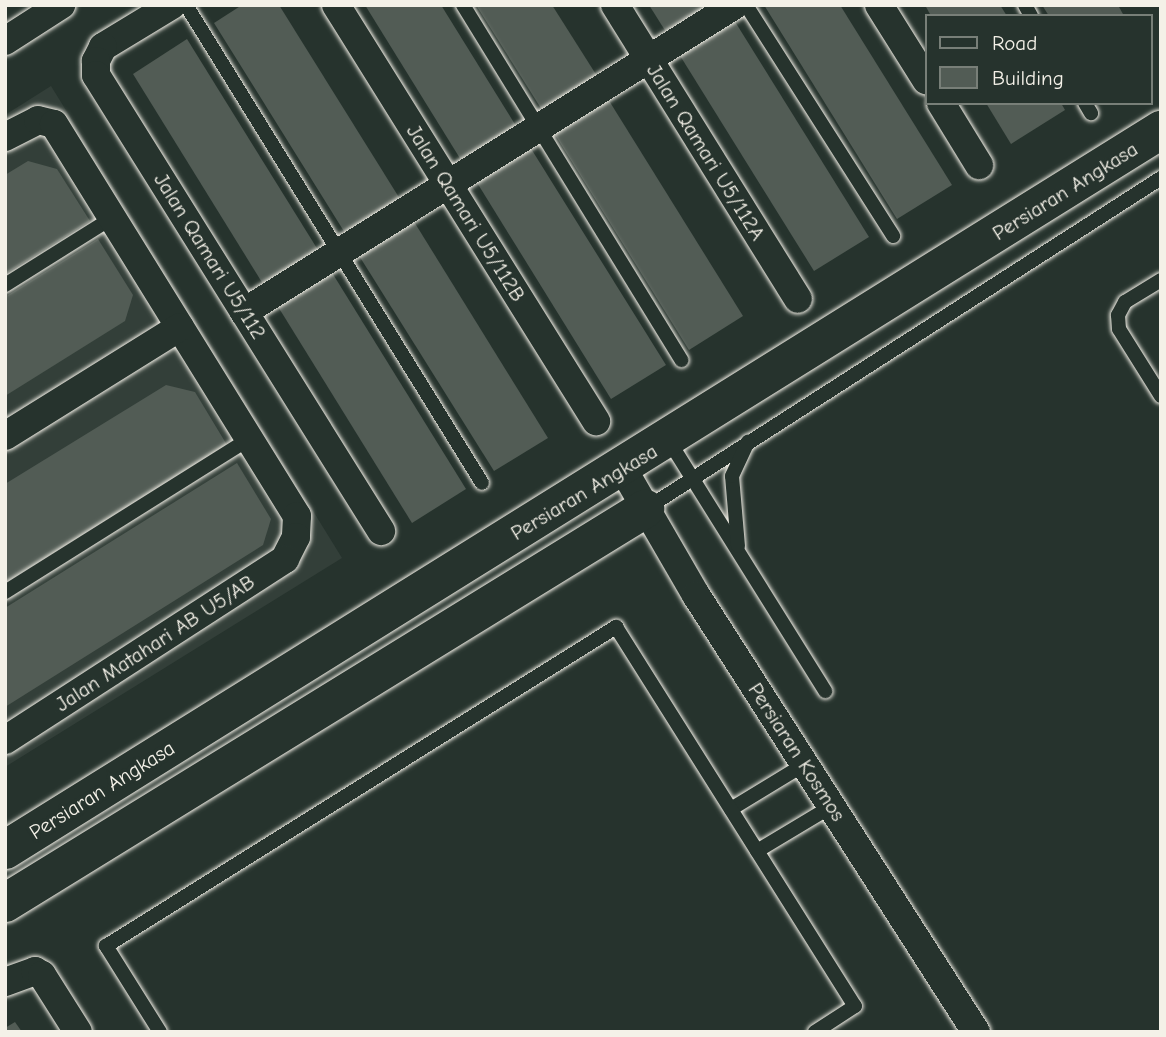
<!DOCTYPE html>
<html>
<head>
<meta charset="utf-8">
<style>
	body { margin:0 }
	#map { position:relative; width:1166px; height:1037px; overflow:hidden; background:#26332d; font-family:"Comic Neue",sans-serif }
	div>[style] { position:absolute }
	.built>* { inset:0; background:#333f39 }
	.building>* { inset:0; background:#525c55 }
	.roads { filter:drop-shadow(0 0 2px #f4f1e8) drop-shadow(0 0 2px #f4f1e8) }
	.lane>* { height:14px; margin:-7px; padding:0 7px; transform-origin:7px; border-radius:7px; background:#26332d }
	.street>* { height:28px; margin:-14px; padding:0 14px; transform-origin:14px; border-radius:14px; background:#26332d }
	.secondary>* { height:38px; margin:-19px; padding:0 19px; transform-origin:19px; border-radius:19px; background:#26332d }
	span { translate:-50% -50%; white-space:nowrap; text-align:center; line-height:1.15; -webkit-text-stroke:7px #26332d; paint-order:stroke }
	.street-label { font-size:21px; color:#f4f1e8 }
	.frame { position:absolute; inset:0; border:7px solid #f4f1e8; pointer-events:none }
	.legend { position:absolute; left:925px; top:14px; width:228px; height:91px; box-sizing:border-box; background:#26332d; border:2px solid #787f78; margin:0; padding:9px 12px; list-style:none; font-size:21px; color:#f4f1e8 }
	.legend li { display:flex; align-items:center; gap:14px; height:35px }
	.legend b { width:35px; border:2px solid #787f78 }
</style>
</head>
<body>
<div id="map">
	<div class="built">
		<i style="clip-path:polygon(51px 86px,342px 558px,5px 767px,5px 115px)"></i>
	</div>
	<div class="building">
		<i style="clip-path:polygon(242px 5px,279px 5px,400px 199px,345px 233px,214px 23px)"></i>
		<i style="clip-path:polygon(365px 5px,441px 5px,516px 126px,461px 160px)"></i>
		<i style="clip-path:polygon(476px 5px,552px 5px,597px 76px,542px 110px)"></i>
		<i style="clip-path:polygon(649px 5px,709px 5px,666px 32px)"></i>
		<i style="clip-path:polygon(764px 5px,840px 5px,952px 185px,897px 219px)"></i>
		<i style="clip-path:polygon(925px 5px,1000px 5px,1007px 16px,931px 16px)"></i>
		<i style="clip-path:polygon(1042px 5px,1118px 5px,1124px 16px,1049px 16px)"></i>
		<i style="clip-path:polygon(734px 20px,869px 237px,814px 271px,679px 54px)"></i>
		<i style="clip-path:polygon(187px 39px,318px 250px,263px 284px,133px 74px)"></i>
		<i style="clip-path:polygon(608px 99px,743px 316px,689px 350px,554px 133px)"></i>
		<i style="clip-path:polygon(986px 103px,1061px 103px,1065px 110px,1011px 144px)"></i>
		<i style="clip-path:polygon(530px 147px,666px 365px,611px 399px,476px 181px)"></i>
		<i style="clip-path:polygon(28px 161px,57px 169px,90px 221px,5px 274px,5px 175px)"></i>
		<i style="clip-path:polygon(413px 220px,548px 438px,494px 471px,358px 254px)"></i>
		<i style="clip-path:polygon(98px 239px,133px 295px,125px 321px,5px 396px,5px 297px)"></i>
		<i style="clip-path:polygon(331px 271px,466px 489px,412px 523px,277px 305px)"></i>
		<i style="clip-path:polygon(166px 385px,195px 392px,227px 445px,5px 583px,5px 484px)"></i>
		<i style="clip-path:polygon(237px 463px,271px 519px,263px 545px,5px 707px,5px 608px)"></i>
		<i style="clip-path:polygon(15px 1022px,22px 1032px,5px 1032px,5px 1028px)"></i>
	</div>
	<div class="roads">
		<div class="lane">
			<i style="left:186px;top:5px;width:562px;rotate:58.23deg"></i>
			<i style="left:463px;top:5px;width:417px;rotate:58.4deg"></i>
			<i style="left:746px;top:5px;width:274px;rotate:57.5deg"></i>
			<i style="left:1025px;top:5px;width:13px;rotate:61deg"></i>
			<i style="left:1085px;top:103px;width:12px;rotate:59deg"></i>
			<i style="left:1161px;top:280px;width:42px;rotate:148.6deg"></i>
			<i style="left:1125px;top:302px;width:15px;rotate:118deg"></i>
			<i style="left:1118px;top:315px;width:14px;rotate:86deg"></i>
			<i style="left:1119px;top:329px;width:79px;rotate:57.9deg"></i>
			<i style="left:5px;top:285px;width:126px;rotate:-32.1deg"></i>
			<i style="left:669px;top:441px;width:295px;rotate:58deg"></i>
			<i style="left:647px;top:508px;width:611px;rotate:-32.7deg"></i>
			<i style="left:738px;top:546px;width:70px;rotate:-94.9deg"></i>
			<i style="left:732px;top:476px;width:38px;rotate:-65deg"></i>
			<i style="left:5px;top:592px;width:288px;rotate:-32.1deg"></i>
			<i style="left:731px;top:809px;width:87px;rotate:-31.3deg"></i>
			<i style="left:757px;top:851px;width:87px;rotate:-31deg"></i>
			<i style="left:160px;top:1032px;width:102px;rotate:-122.1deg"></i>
			<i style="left:106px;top:946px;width:602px;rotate:-32.03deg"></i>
			<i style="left:616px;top:627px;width:448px;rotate:57.8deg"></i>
			<i style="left:855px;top:1006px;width:48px;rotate:147deg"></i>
		</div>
		<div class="street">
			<i style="left:172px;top:5px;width:81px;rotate:148.7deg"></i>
			<i style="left:103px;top:47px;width:16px;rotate:117deg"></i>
			<i style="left:96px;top:61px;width:14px;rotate:90deg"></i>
			<i style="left:96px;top:75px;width:538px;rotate:57.99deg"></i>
			<i style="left:336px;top:5px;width:491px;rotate:58deg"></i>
			<i style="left:615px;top:5px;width:346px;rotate:58.1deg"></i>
			<i style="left:879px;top:5px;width:89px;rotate:57.9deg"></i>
			<i style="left:5px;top:41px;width:67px;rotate:-32.7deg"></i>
			<i style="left:941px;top:103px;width:73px;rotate:58.5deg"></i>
			<i style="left:5px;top:137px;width:37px;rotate:-27deg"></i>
			<i style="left:38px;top:120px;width:16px;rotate:14deg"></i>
			<i style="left:54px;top:124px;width:461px;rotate:58.2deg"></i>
			<i style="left:297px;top:516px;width:21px;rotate:93deg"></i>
			<i style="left:296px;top:537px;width:25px;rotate:117deg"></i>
			<i style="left:285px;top:559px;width:333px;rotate:147.1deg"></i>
			<i style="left:244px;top:312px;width:579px;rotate:-32.02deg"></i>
			<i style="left:5px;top:436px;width:206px;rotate:-31.9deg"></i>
			<i style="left:623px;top:469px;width:146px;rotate:59.9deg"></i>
			<i style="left:696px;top:595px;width:519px;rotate:57.35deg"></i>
			<i style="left:5px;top:982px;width:32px;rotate:-20deg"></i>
			<i style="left:35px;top:971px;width:8px;rotate:30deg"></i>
			<i style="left:42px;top:975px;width:67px;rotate:57.7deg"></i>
		</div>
		<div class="secondary">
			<i style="left:5px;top:850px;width:1362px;rotate:-31.92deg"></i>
			<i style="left:5px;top:903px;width:752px;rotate:-31.62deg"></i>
		</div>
	</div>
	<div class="street-label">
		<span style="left:706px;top:152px;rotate:58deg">Jalan Qamari U5/112A</span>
		<span style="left:1065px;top:191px;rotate:-32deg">Persiaran Angkasa</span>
		<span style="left:466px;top:213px;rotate:58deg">Jalan Qamari U5/112B</span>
		<span style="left:210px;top:256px;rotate:58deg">Jalan Qamari U5/112</span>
		<span style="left:584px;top:492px;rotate:-31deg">Persiaran Angkasa</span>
		<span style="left:155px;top:643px;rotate:-33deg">Jalan Matahari AB U5/AB</span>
		<span style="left:797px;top:752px;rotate:57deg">Persiaran Kosmos</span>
		<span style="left:102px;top:790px;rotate:-32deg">Persiaran Angkasa</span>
	</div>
	<div class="frame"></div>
	<ul class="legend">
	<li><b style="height:9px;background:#26332d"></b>Road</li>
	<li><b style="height:19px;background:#525c55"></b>Building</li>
	</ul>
</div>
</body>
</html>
